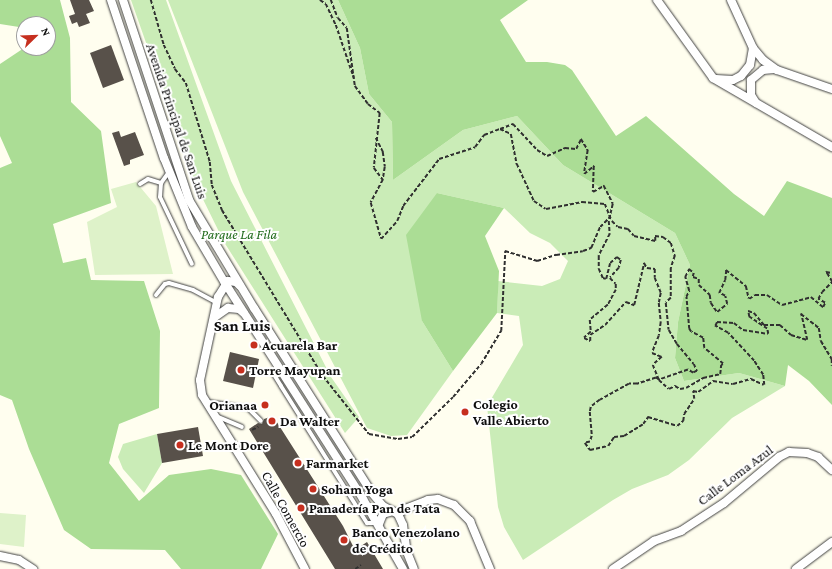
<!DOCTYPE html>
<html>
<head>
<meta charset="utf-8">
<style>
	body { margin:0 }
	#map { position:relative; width:832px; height:569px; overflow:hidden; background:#fffeef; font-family:"Crimson Pro",serif }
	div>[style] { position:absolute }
	.green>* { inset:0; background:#caecb7 }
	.forest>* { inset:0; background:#abdd95 }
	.pitch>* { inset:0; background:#def2c9 }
	.building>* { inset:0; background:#58514a }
	.path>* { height:1.5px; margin-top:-0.75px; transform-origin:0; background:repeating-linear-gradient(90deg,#303030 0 4px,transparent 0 6px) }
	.roads { filter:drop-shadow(0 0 1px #414141) drop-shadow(0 0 1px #414141) }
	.lane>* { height:4px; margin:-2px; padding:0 2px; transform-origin:2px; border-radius:2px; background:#fff }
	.street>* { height:8px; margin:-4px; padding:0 4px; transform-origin:4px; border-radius:4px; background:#fff }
	.dots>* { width:11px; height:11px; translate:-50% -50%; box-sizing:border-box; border:2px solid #fff; border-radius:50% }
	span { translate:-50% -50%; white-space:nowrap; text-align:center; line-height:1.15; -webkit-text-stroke:4px #fff; paint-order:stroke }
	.street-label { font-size:14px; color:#0e0e0e }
	.park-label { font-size:14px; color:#206a1b; font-style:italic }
	.poi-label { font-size:14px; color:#0e0e0e; font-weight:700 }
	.left { translate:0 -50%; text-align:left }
	.right { translate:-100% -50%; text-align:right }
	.quarter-label { font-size:16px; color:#0e0e0e; font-weight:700 }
	.north { position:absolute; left:16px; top:16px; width:40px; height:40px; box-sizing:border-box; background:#fff; border:1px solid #9f9f9f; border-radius:50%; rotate:67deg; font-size:11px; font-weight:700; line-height:16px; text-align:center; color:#0e0e0e }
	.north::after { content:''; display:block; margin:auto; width:14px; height:18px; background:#c62f1f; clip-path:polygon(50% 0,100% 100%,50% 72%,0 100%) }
</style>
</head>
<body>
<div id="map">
	<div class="green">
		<i style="clip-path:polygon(131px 0,166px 0,231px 181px,331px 377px,359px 417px,345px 433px,224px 242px,196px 185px)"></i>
		<i style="clip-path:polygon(168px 0,338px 0,360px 48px,369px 94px,392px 122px,393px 180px,463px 130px,517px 116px,563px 165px,675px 233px,690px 265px,678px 322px,675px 358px,684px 381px,739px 373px,785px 386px,732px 418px,689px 460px,668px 475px,632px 489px,613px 500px,523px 560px,504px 527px,498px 507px,487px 406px,523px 345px,519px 316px,497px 313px,498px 281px,542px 286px,560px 279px,568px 261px,550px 243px,530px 233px,504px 208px,437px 193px,422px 321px,453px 371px,407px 435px,391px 436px,367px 428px,243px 192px)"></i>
		<i style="clip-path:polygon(157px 434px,162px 463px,144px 493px,123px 469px,118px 457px,123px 444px)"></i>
	</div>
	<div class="forest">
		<i style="clip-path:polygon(0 0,60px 0,70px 38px,71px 102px,101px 131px,111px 203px,53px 224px,63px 263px,86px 258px,91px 280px,144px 281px,160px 331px,159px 408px,119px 424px,109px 463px,139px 501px,169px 475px,211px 469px,241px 475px,278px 534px,261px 569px,181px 569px,165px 550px,91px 549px,64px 530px,29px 449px,12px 400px,0 395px,0 168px,12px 163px,0 136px,0 64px,24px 48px,48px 48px,48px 24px,24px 24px,24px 44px,19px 27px,0 24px)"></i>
		<i style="clip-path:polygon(338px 0,528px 0,500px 20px,526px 62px,547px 62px,565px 65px,572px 70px,616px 136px,646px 116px,734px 194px,764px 216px,787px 181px,832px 198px,832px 405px,809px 381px,788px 365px,785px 386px,739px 373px,684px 381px,675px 358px,678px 322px,690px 265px,675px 233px,563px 165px,517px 116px,463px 130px,393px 180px,392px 122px,369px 94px,360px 48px)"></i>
		<i style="clip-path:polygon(437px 193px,504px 208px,485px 236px,499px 271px,497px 313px,453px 371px,422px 321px,406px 235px)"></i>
	</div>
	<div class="pitch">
		<i style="clip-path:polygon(136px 182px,156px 206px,173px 274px,95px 275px,87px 222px,117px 207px,111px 189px)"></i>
		<i style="clip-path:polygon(0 513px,26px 515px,24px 547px,0 544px)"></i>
	</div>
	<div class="building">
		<i style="clip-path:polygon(70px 0,89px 0,94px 11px,86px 14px,90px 23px,79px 27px,77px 22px,72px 24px,69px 16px,75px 14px)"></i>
		<i style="clip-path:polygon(111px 45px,124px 80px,103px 88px,90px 53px)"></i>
		<i style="clip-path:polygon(119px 131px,121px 137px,135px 132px,144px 155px,130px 160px,130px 164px,124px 166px,112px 133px)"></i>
		<i style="clip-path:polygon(230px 352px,259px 359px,253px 388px,223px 381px)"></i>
		<i style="clip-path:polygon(273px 416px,343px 526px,355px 550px,367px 542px,383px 569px,335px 569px,249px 429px,258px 423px,262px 424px,264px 419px)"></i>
		<i style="clip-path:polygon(198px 427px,203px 456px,162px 463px,157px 434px)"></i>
	</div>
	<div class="path">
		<i style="left:151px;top:0;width:47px;rotate:73.9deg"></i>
		<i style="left:164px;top:45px;width:26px;rotate:65deg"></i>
		<i style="left:175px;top:69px;width:18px;rotate:52deg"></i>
		<i style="left:186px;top:83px;width:83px;rotate:73.1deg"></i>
		<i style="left:210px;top:162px;width:23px;rotate:85deg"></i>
		<i style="left:212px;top:185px;width:27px;rotate:68deg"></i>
		<i style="left:222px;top:210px;width:194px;rotate:58.7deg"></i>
		<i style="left:323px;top:376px;width:74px;rotate:51.6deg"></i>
		<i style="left:369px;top:434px;width:29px;rotate:10deg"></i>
		<i style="left:398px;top:439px;width:14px;rotate:-8deg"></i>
		<i style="left:412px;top:437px;width:57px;rotate:-44.3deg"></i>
		<i style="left:453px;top:397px;width:43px;rotate:-49.7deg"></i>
		<i style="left:481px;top:364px;width:39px;rotate:-59deg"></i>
		<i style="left:501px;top:331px;width:80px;rotate:-87.1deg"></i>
		<i style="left:505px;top:251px;width:34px;rotate:17deg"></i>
		<i style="left:537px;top:261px;width:20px;rotate:-18deg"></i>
		<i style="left:556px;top:255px;width:27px;rotate:-8deg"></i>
		<i style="left:583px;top:251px;width:9px;rotate:-21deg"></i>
		<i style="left:591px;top:248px;width:23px;rotate:-67deg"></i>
		<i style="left:600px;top:227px;width:14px;rotate:-45deg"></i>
		<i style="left:320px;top:0;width:7px;rotate:34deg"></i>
		<i style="left:326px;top:4px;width:23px;rotate:65deg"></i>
		<i style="left:336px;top:25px;width:56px;rotate:71.2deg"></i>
		<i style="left:331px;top:0;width:19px;rotate:69deg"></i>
		<i style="left:338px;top:18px;width:13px;rotate:48deg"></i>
		<i style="left:347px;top:28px;width:59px;rotate:82.1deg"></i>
		<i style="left:355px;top:86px;width:22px;rotate:54deg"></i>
		<i style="left:368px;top:104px;width:15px;rotate:37deg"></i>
		<i style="left:380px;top:113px;width:55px;rotate:96.2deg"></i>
		<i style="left:374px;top:168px;width:15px;rotate:53deg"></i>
		<i style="left:500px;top:129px;width:14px;rotate:-21deg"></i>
		<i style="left:513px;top:124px;width:35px;rotate:47deg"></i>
		<i style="left:537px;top:150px;width:12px;rotate:31deg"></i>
		<i style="left:547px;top:156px;width:20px;rotate:-24deg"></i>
		<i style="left:565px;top:148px;width:11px;rotate:5deg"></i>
		<i style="left:576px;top:149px;width:11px;rotate:-63deg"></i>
		<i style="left:581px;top:139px;width:13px;rotate:58deg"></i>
		<i style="left:588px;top:150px;width:24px;rotate:99deg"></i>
		<i style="left:584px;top:174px;width:13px;rotate:-39deg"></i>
		<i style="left:594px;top:166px;width:26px;rotate:92deg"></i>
		<i style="left:593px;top:192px;width:13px;rotate:-29deg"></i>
		<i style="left:604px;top:186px;width:20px;rotate:63deg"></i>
		<i style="left:613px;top:204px;width:17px;rotate:103deg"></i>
		<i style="left:609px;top:221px;width:13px;rotate:86deg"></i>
		<i style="left:610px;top:234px;width:25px;rotate:117deg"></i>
		<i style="left:599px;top:256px;width:13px;rotate:90deg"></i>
		<i style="left:599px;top:269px;width:10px;rotate:66deg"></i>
		<i style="left:603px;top:278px;width:3px;rotate:18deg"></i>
		<i style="left:606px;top:279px;width:16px;rotate:-76deg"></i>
		<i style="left:610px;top:263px;width:9px;rotate:-41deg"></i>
		<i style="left:617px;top:257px;width:5px;rotate:37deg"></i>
		<i style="left:621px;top:260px;width:8px;rotate:104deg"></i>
		<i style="left:619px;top:268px;width:13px;rotate:132deg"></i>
		<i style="left:610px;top:278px;width:8px;rotate:45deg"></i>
		<i style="left:616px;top:284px;width:6px;rotate:90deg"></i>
		<i style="left:616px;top:290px;width:17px;rotate:118deg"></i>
		<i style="left:608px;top:305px;width:23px;rotate:140deg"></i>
		<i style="left:590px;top:320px;width:12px;rotate:85deg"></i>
		<i style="left:591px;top:332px;width:9px;rotate:139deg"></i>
		<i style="left:584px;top:338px;width:7px;rotate:27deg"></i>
		<i style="left:590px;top:341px;width:6px;rotate:-90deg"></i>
		<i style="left:590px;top:335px;width:18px;rotate:-34deg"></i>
		<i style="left:605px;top:325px;width:31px;rotate:-48deg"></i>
		<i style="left:626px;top:302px;width:9px;rotate:21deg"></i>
		<i style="left:634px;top:305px;width:43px;rotate:-76.6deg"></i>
		<i style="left:644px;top:263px;width:6px;rotate:59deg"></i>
		<i style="left:647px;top:268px;width:8px;rotate:7deg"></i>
		<i style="left:655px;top:269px;width:9px;rotate:90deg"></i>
		<i style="left:655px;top:278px;width:16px;rotate:68deg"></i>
		<i style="left:661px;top:293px;width:10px;rotate:101deg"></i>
		<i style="left:659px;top:303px;width:19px;rotate:84deg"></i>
		<i style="left:661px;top:322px;width:14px;rotate:98deg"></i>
		<i style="left:659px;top:336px;width:18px;rotate:112deg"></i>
		<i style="left:652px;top:353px;width:11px;rotate:22deg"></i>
		<i style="left:662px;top:357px;width:12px;rotate:138deg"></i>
		<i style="left:653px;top:365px;width:16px;rotate:68deg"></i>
		<i style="left:659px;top:380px;width:13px;rotate:42deg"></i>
		<i style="left:669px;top:389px;width:7px;rotate:-27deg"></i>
		<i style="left:675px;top:386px;width:6px;rotate:31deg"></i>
		<i style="left:680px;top:389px;width:6px;rotate:-9deg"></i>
		<i style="left:686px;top:388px;width:20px;rotate:-30deg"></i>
		<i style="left:703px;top:378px;width:17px;rotate:-13deg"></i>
		<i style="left:720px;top:374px;width:9px;rotate:-84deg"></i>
		<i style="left:721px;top:365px;width:2px;rotate:-27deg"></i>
		<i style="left:723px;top:364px;width:25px;rotate:-140deg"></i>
		<i style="left:704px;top:348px;width:10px;rotate:-96deg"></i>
		<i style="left:703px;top:338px;width:13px;rotate:-153deg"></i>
		<i style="left:691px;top:332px;width:4px;rotate:-124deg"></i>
		<i style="left:689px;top:329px;width:32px;rotate:-95deg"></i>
		<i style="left:686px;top:297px;width:7px;rotate:-63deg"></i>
		<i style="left:689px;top:291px;width:15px;rotate:-106deg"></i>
		<i style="left:685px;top:277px;width:9px;rotate:-63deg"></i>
		<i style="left:689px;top:269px;width:6px;rotate:39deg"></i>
		<i style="left:694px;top:273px;width:4px;rotate:104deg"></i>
		<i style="left:693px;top:277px;width:6px;rotate:18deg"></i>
		<i style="left:699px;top:279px;width:6px;rotate:90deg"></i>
		<i style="left:699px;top:285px;width:15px;rotate:42deg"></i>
		<i style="left:710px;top:295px;width:8px;rotate:83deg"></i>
		<i style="left:711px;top:303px;width:11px;rotate:56deg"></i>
		<i style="left:717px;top:312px;width:13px;rotate:-39deg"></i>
		<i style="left:727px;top:304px;width:8px;rotate:-104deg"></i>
		<i style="left:725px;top:296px;width:7px;rotate:-153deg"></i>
		<i style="left:719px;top:293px;width:14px;rotate:-65deg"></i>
		<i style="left:725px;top:280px;width:10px;rotate:-84deg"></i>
		<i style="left:726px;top:270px;width:26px;rotate:39deg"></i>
		<i style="left:746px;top:286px;width:13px;rotate:77deg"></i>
		<i style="left:749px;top:299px;width:7px;rotate:-34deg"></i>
		<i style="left:755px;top:295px;width:12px"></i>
		<i style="left:767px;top:295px;width:18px;rotate:34deg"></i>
		<i style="left:782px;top:305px;width:30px;rotate:-15deg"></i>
		<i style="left:811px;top:297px;width:16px;rotate:40deg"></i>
		<i style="left:823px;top:307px;width:4px;rotate:-63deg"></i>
		<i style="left:825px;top:303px;width:8px;rotate:-150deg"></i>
		<i style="left:818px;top:299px;width:8px;rotate:-60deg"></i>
		<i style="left:822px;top:292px;width:14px;rotate:-45deg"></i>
		<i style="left:832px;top:282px;width:12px;rotate:-121deg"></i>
		<i style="left:826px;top:272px;width:6px;rotate:9deg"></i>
		<i style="left:376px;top:138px;width:16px;rotate:63deg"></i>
		<i style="left:383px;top:152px;width:15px;rotate:82deg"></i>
		<i style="left:385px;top:167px;width:13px;rotate:99deg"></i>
		<i style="left:383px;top:180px;width:26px;rotate:118deg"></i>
		<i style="left:371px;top:203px;width:37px;rotate:74deg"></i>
		<i style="left:381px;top:239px;width:24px;rotate:-48deg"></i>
		<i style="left:397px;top:221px;width:16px;rotate:-68deg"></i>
		<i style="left:403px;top:206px;width:59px;rotate:-52.5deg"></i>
		<i style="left:439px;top:159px;width:38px;rotate:-18deg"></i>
		<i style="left:475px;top:147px;width:15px;rotate:-53deg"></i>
		<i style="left:484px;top:135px;width:17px;rotate:-21deg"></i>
		<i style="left:500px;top:129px;width:12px;rotate:24deg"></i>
		<i style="left:511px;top:134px;width:31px;rotate:79deg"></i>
		<i style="left:517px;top:164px;width:41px;rotate:65.3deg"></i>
		<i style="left:534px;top:201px;width:14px;rotate:34deg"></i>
		<i style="left:546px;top:209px;width:37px;rotate:-11deg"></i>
		<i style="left:582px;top:202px;width:23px;rotate:5deg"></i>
		<i style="left:605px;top:204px;width:18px;rotate:68deg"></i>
		<i style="left:612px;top:221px;width:8px;rotate:45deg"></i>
		<i style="left:618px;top:227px;width:10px;rotate:11deg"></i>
		<i style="left:628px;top:229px;width:9px;rotate:49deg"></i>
		<i style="left:634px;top:236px;width:22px;rotate:13deg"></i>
		<i style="left:655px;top:241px;width:5px;rotate:-90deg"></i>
		<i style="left:655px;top:236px;width:8px;rotate:7deg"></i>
		<i style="left:663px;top:237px;width:10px;rotate:37deg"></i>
		<i style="left:671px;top:243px;width:14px;rotate:73deg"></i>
		<i style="left:675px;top:256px;width:13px;rotate:108deg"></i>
		<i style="left:671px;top:268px;width:30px;rotate:90deg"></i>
		<i style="left:671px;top:298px;width:7px;rotate:135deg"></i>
		<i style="left:666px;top:303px;width:27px;rotate:84deg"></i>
		<i style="left:669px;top:330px;width:16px;rotate:60deg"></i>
		<i style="left:677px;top:344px;width:26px;rotate:50deg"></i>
		<i style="left:694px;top:364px;width:8px;rotate:67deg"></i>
		<i style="left:697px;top:371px;width:4px;rotate:153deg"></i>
		<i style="left:693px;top:373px;width:6px;rotate:-149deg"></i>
		<i style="left:688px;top:370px;width:31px;rotate:161deg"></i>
		<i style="left:659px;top:380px;width:4px;rotate:-146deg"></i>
		<i style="left:656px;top:378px;width:20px;rotate:162deg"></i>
		<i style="left:637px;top:384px;width:8px;rotate:180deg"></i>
		<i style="left:629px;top:384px;width:33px;rotate:151deg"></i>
		<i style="left:600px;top:400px;width:11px;rotate:142deg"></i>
		<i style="left:591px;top:407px;width:5px;rotate:101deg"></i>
		<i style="left:590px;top:412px;width:24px;rotate:85deg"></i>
		<i style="left:592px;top:436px;width:6px;rotate:108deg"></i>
		<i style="left:590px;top:442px;width:5px;rotate:169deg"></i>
		<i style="left:585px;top:443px;width:9px;rotate:54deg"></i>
		<i style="left:590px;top:450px;width:18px;rotate:-13deg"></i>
		<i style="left:608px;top:446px;width:11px;rotate:-56deg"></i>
		<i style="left:614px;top:437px;width:10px;rotate:-6deg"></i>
		<i style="left:624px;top:436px;width:22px;rotate:-32deg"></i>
		<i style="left:643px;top:424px;width:9px;rotate:-54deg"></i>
		<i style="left:648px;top:417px;width:30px;rotate:17deg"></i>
		<i style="left:677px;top:426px;width:8px;rotate:-40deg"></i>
		<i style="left:683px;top:421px;width:7px;rotate:-82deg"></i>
		<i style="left:684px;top:414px;width:18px;rotate:-56deg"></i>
		<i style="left:694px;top:399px;width:8px;rotate:-97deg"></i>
		<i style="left:693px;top:391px;width:5px;rotate:11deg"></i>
		<i style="left:698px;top:392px;width:19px;rotate:-36deg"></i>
		<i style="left:713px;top:381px;width:20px;rotate:9deg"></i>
		<i style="left:733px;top:384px;width:19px;rotate:-16deg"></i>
		<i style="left:751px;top:379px;width:14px;rotate:25deg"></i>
		<i style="left:764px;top:385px;width:10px;rotate:-96deg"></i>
		<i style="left:763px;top:375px;width:17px;rotate:-123deg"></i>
		<i style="left:754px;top:361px;width:38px;rotate:-133deg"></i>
		<i style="left:728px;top:333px;width:15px;rotate:-152deg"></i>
		<i style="left:715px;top:326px;width:4px;rotate:-63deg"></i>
		<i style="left:717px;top:322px;width:17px;rotate:3deg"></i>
		<i style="left:734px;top:323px;width:11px;rotate:38deg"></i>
		<i style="left:743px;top:330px;width:25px;rotate:9deg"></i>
		<i style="left:768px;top:334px;width:5px;rotate:-101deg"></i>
		<i style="left:767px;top:329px;width:22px;rotate:-146deg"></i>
		<i style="left:749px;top:317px;width:6px;rotate:-99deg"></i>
		<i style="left:748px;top:311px;width:6px;rotate:18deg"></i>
		<i style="left:754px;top:313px;width:16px;rotate:50deg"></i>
		<i style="left:764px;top:325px;width:16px"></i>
		<i style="left:780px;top:325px;width:15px;rotate:42deg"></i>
		<i style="left:791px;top:335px;width:17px;rotate:17deg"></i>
		<i style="left:807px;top:340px;width:27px;rotate:-103deg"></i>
		<i style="left:801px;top:314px;width:23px;rotate:38deg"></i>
		<i style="left:819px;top:328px;width:13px;rotate:81deg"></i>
		<i style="left:821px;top:341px;width:21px;rotate:59deg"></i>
		<i style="left:832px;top:359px;width:7px;rotate:90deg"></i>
		<i style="left:252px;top:430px;width:7px;rotate:-27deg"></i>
		<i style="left:355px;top:569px;width:7px;rotate:-34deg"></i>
	</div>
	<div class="roads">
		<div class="lane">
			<i style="left:169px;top:172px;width:14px;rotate:126deg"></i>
			<i style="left:161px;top:183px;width:14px;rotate:94deg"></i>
			<i style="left:160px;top:197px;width:74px;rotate:64.5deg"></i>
			<i style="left:140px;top:184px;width:9px;rotate:-32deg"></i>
			<i style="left:148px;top:179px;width:14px;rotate:17deg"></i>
			<i style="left:156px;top:295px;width:14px;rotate:-51deg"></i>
			<i style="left:165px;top:284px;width:4px;rotate:-14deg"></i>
			<i style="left:169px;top:283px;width:25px;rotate:16deg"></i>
			<i style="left:193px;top:290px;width:27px;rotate:28deg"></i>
			<i style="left:278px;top:366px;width:9px;rotate:126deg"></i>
			<i style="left:273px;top:373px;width:15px;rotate:58deg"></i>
			<i style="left:281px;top:386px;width:162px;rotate:57.9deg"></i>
			<i style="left:367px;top:523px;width:9px"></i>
			<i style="left:208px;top:402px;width:40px;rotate:8.5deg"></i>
			<i style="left:248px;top:408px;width:18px;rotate:45deg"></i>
			<i style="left:216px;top:416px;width:28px;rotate:23deg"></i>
		</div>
		<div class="street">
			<i style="left:111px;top:0;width:167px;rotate:71.5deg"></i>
			<i style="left:164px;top:158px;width:74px;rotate:67.9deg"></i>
			<i style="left:192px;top:227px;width:65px;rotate:59.5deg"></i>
			<i style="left:225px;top:283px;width:256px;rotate:57.4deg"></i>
			<i style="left:363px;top:499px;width:81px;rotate:60.3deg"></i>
			<i style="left:123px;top:0;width:211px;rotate:71.7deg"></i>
			<i style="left:189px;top:200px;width:126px;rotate:59deg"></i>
			<i style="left:254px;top:308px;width:219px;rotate:57.5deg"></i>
			<i style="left:372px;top:493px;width:17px;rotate:50deg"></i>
			<i style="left:383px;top:506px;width:17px;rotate:28deg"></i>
			<i style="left:398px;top:514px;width:12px;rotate:66deg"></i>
			<i style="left:403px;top:525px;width:27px;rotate:82deg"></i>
			<i style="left:407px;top:552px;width:18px;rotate:68deg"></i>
			<i style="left:657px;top:0;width:96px;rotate:54.3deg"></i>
			<i style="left:713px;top:78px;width:138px;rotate:30.1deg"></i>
			<i style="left:731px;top:0;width:53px;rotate:65.4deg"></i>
			<i style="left:753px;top:48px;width:16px;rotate:50deg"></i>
			<i style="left:763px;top:60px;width:17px;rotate:36deg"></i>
			<i style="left:777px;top:70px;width:58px;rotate:19.1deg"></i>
			<i style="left:716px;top:79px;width:17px;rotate:3deg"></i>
			<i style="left:733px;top:80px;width:9px;rotate:-27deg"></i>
			<i style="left:741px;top:76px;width:14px;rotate:-51deg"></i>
			<i style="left:750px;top:65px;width:17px;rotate:-80deg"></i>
			<i style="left:756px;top:103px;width:9px;rotate:-122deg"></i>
			<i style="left:751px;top:95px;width:15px;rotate:-90deg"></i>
			<i style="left:751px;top:80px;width:16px;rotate:-40deg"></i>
			<i style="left:763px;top:70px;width:11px;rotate:-5deg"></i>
			<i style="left:240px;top:286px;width:6px;rotate:-135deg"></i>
			<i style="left:236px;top:282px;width:8px;rotate:-173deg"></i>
			<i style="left:228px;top:281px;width:19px;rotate:122deg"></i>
			<i style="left:218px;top:297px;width:85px;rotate:102.2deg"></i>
			<i style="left:200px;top:380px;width:15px;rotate:82deg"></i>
			<i style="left:202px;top:395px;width:140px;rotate:58.1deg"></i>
			<i style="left:276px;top:514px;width:62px;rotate:62.2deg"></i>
			<i style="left:215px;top:317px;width:16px;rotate:-35deg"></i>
			<i style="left:228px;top:308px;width:11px;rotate:5deg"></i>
			<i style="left:239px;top:309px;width:6px;rotate:39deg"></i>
			<i style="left:398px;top:514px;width:9px;rotate:-36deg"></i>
			<i style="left:405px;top:509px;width:25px;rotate:-21deg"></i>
			<i style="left:428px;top:500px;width:10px;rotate:-6deg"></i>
			<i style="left:438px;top:499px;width:17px;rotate:21deg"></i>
			<i style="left:454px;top:505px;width:23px;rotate:45deg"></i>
			<i style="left:470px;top:521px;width:52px;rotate:67.4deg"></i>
			<i style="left:379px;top:524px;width:11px;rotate:-68deg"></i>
			<i style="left:383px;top:514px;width:10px;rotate:-17deg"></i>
			<i style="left:0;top:556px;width:19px;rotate:12deg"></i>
			<i style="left:19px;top:560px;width:17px;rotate:33deg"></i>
			<i style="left:613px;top:569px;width:50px;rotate:-34.3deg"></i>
			<i style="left:654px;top:541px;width:29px;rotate:-20deg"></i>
			<i style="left:681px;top:531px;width:51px;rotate:-33.1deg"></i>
			<i style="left:724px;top:503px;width:72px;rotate:-39.9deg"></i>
			<i style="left:779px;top:457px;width:11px;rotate:-27deg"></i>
			<i style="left:789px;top:452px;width:18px;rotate:3deg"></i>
			<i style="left:807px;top:453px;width:12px;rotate:20deg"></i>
			<i style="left:818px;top:457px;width:19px;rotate:43deg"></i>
			<i style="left:796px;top:569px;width:45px;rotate:-36.9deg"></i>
		</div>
	</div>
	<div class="dots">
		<i style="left:254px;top:345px;background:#c62f1f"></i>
		<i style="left:241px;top:370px;background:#c62f1f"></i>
		<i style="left:265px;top:405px;background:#c62f1f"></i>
		<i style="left:465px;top:412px;background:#c62f1f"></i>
		<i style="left:272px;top:421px;background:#c62f1f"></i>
		<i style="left:180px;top:445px;background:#c62f1f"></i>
		<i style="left:298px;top:463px;background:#c62f1f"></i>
		<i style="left:313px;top:489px;background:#c62f1f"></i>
		<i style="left:301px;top:508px;background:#c62f1f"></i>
		<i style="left:344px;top:540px;background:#c62f1f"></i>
	</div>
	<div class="street-label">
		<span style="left:177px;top:121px;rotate:71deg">Avenida Principal de San Luis</span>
		<span style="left:735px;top:475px;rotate:-37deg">Calle Loma Azul</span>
		<span style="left:286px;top:509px;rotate:61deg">Calle Comercio</span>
	</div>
	<div class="park-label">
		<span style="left:239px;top:234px">Parque La Fila</span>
	</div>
	<div class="poi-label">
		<span class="left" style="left:262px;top:345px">Acuarela Bar</span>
		<span class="left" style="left:249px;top:370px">Torre Mayupan</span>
		<span class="left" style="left:473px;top:412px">Colegio<br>Valle Abierto</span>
		<span class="right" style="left:257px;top:405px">Orianaa</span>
		<span class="left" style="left:280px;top:421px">Da Walter</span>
		<span class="left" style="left:188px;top:445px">Le Mont Dore</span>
		<span class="left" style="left:306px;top:463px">Farmarket</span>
		<span class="left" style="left:321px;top:489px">Soham Yoga</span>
		<span class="left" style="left:309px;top:508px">Panadería Pan de Tata</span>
		<span class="left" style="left:352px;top:540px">Banco Venezolano<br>de Crédito</span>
	</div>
	<div class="quarter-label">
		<span style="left:242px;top:326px">San Luis</span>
	</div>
	<div class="north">N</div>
</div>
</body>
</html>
